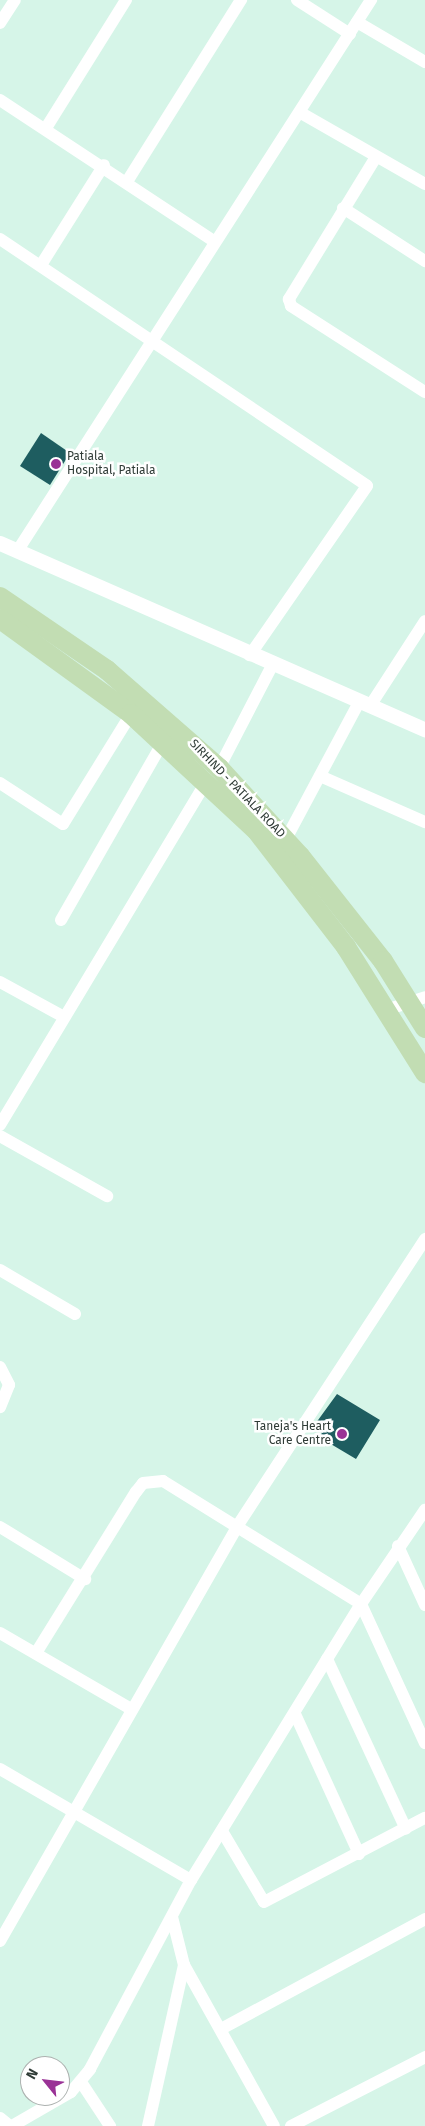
<!DOCTYPE html>
<html>
<head>
<meta charset="utf-8">
<style>
	body { margin:0 }
	#map { position:relative; width:425px; height:2126px; overflow:hidden; background:#d6f5e8; font-family:"Fira Sans",sans-serif }
	div>[style] { position:absolute }
	.building>* { inset:0; background:#1e5d60 }
	.minor>* { height:12px; margin:-6px; padding:0 6px; transform-origin:6px; border-radius:6px; background:#fff }
	.tertiary>* { height:15px; margin:-7.5px; padding:0 7.5px; transform-origin:7.5px; border-radius:7.5px; background:#fff }
	.primary>* { height:20px; margin:-10px; padding:0 10px; transform-origin:10px; border-radius:10px; background:#c2ddb3 }
	.dots>* { width:14px; height:14px; translate:-50% -50%; box-sizing:border-box; border:2px solid #fff; border-radius:50% }
	span { translate:-50% -50%; white-space:nowrap; text-align:center; line-height:1.15; -webkit-text-stroke:5px #fff; paint-order:stroke }
	.poi-label { font-size:12px; color:#303c37 }
	.left { translate:0 -50%; text-align:left }
	.right { translate:-100% -50%; text-align:right }
	.street-label { font-size:12px; color:#303c37 }
	.north { position:absolute; left:20px; top:2056px; width:50px; height:50px; box-sizing:border-box; background:#fff; border:1px solid #acb1af; border-radius:50%; rotate:299deg; font-size:14px; font-weight:700; line-height:20px; text-align:center; color:#303c37 }
	.north::after { content:''; display:block; margin:auto; width:18px; height:22px; background:#9a3296; clip-path:polygon(50% 0,100% 100%,50% 72%,0 100%) }
</style>
</head>
<body>
<div id="map">
	<div class="building">
		<i style="clip-path:polygon(41px 433px,70px 453px,50px 485px,20px 466px)"></i>
		<i style="clip-path:polygon(337px 1394px,380px 1420px,356px 1459px,319px 1437px,322px 1433px,313px 1427px)"></i>
	</div>
	<div class="minor">
		<i style="left:297px;top:0;width:63px;rotate:32.7deg"></i>
		<i style="left:357px;top:22px;width:79px;rotate:30.5deg"></i>
		<i style="left:0;top:23px;width:27px;rotate:-57deg"></i>
		<i style="left:0;top:100px;width:256px;rotate:33.4deg"></i>
		<i style="left:301px;top:113px;width:143px;rotate:29.8deg"></i>
		<i style="left:46px;top:128px;width:151px;rotate:-58deg"></i>
		<i style="left:376px;top:157px;width:167px;rotate:121.5deg"></i>
		<i style="left:289px;top:299px;width:7px;rotate:74deg"></i>
		<i style="left:291px;top:306px;width:159px;rotate:32.7deg"></i>
		<i style="left:128px;top:180px;width:213px;rotate:-57.9deg"></i>
		<i style="left:343px;top:208px;width:98px;rotate:32.9deg"></i>
		<i style="left:0;top:239px;width:442px;rotate:33.9deg"></i>
		<i style="left:367px;top:486px;width:206px;rotate:124.7deg"></i>
		<i style="left:41px;top:265px;width:118px;rotate:-57.8deg"></i>
		<i style="left:18px;top:550px;width:654px;rotate:-57.31deg"></i>
		<i style="left:370px;top:706px;width:101px;rotate:-57.1deg"></i>
		<i style="left:219px;top:768px;width:117px;rotate:-62.6deg"></i>
		<i style="left:320px;top:776px;width:115px;rotate:23.7deg"></i>
		<i style="left:0;top:783px;width:75px;rotate:33.1deg"></i>
		<i style="left:63px;top:824px;width:129px;rotate:-58.3deg"></i>
		<i style="left:286px;top:839px;width:155px;rotate:-61.9deg"></i>
		<i style="left:61px;top:920px;width:205px;rotate:-60.2deg"></i>
		<i style="left:0;top:982px;width:71px;rotate:28.7deg"></i>
		<i style="left:389px;top:1009px;width:38px;rotate:-18deg"></i>
		<i style="left:0;top:1125px;width:402px;rotate:-59deg"></i>
		<i style="left:0;top:1136px;width:123px;rotate:29.3deg"></i>
		<i style="left:0;top:1270px;width:87px;rotate:30.4deg"></i>
		<i style="left:0;top:1367px;width:20px;rotate:63deg"></i>
		<i style="left:9px;top:1385px;width:24px;rotate:112deg"></i>
		<i style="left:0;top:1527px;width:100px;rotate:31.5deg"></i>
		<i style="left:398px;top:1546px;width:65px;rotate:65.4deg"></i>
		<i style="left:0;top:1633px;width:151px;rotate:30.1deg"></i>
		<i style="left:36px;top:1653px;width:190px;rotate:-58.2deg"></i>
		<i style="left:136px;top:1492px;width:11px;rotate:-52deg"></i>
		<i style="left:143px;top:1483px;width:20px;rotate:-6deg"></i>
		<i style="left:163px;top:1481px;width:233px;rotate:31.8deg"></i>
		<i style="left:361px;top:1604px;width:153px;rotate:65.3deg"></i>
		<i style="left:327px;top:1659px;width:187px;rotate:65.1deg"></i>
		<i style="left:295px;top:1714px;width:154px;rotate:65.4deg"></i>
		<i style="left:0;top:1769px;width:221px;rotate:30.2deg"></i>
		<i style="left:222px;top:1831px;width:82px;rotate:59.4deg"></i>
		<i style="left:264px;top:1902px;width:182px;rotate:-27.6deg"></i>
		<i style="left:0;top:1941px;width:479px;rotate:-60.2deg"></i>
		<i style="left:238px;top:1525px;width:342px;rotate:-56.8deg"></i>
		<i style="left:184px;top:1965px;width:184px;rotate:60.8deg"></i>
		<i style="left:221px;top:2029px;width:232px;rotate:-28.3deg"></i>
		<i style="left:81px;top:2082px;width:53px;rotate:56.6deg"></i>
		<i style="left:0;top:2118px;width:13px;rotate:39deg"></i>
		<i style="left:12px;top:2126px;width:68px;rotate:-30deg"></i>
		<i style="left:71px;top:2092px;width:30px;rotate:-50deg"></i>
		<i style="left:90px;top:2069px;width:214px;rotate:-61.9deg"></i>
		<i style="left:191px;top:1880px;width:324px;rotate:-58.4deg"></i>
		<i style="left:361px;top:1604px;width:114px;rotate:-55.8deg"></i>
		<i style="left:148px;top:2126px;width:165px;rotate:-77.4deg"></i>
		<i style="left:184px;top:1965px;width:49px;rotate:-104deg"></i>
		<i style="left:291px;top:2126px;width:151px;rotate:-27.2deg"></i>
	</div>
	<div class="tertiary">
		<i style="left:0;top:543px;width:464px;rotate:23.7deg"></i>
	</div>
	<div class="primary">
		<i style="left:0;top:597px;width:130px;rotate:34.3deg"></i>
		<i style="left:107px;top:670px;width:149px;rotate:41.2deg"></i>
		<i style="left:219px;top:768px;width:120px;rotate:47.4deg"></i>
		<i style="left:300px;top:856px;width:134px;rotate:51.7deg"></i>
		<i style="left:383px;top:961px;width:79px;rotate:57.9deg"></i>
		<i style="left:0;top:619px;width:162px;rotate:35.9deg"></i>
		<i style="left:131px;top:714px;width:171px;rotate:42.9deg"></i>
		<i style="left:256px;top:830px;width:148px;rotate:52.4deg"></i>
		<i style="left:346px;top:947px;width:149px;rotate:57.9deg"></i>
	</div>
	<div class="dots">
		<i style="left:56px;top:464px;background:#9a3296"></i>
		<i style="left:342px;top:1434px;background:#9a3296"></i>
	</div>
	<div class="poi-label">
		<span class="left" style="left:67px;top:464px">Patiala<br>Hospital, Patiala</span>
		<span class="right" style="left:331px;top:1434px">Taneja's Heart<br>Care Centre</span>
	</div>
	<div class="street-label">
		<span style="left:237px;top:789px;rotate:46deg">SIRHIND - PATIALA ROAD</span>
	</div>
	<div class="north">N</div>
</div>
</body>
</html>
